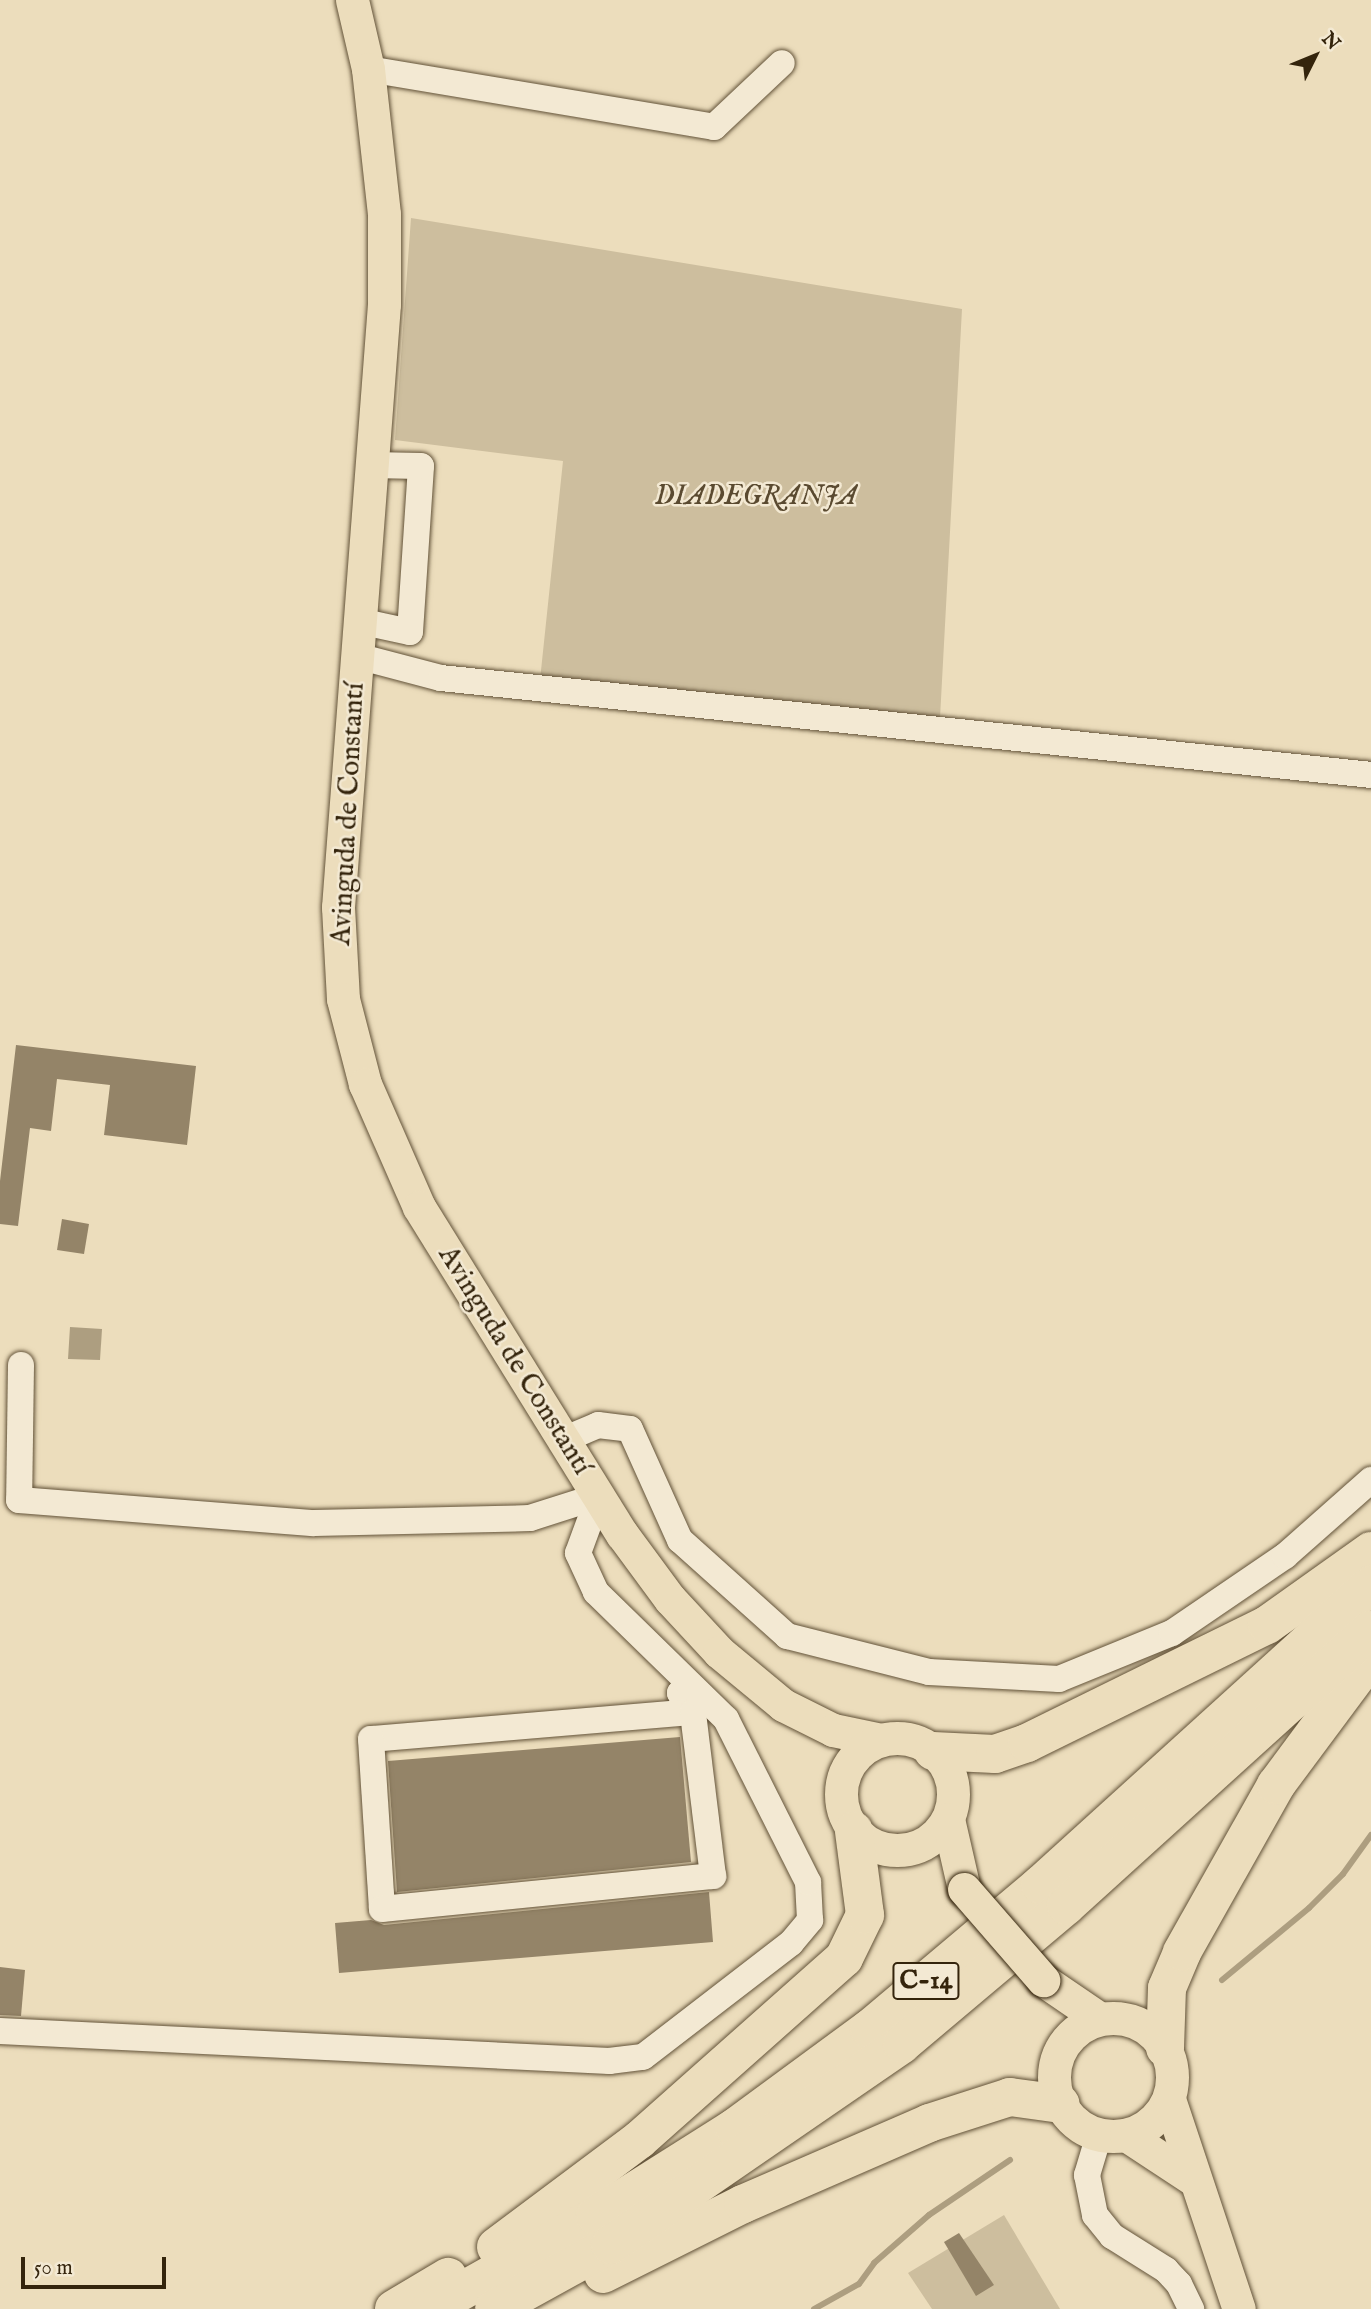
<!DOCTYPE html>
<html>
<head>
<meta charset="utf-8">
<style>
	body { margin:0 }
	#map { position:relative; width:1371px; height:2309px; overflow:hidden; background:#ecddbc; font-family:"IM FELL English",serif }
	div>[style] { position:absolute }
	.green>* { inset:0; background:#cdbe9e }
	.water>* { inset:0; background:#ad9e80 }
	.stream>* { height:6px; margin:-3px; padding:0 3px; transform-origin:3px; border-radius:3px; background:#ad9e80 }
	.building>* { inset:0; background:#948468 }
	.roads { filter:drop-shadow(0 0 2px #625238) drop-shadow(0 0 2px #625238) }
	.minor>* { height:26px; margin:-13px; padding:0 13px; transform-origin:13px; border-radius:13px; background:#f3e9d3 }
	.major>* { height:33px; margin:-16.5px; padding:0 16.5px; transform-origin:16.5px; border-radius:16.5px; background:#ecddbc }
	.major>.ring { margin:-16.5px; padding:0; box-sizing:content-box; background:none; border:33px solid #ecddbc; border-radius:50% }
	.highway>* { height:38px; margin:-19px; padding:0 19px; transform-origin:19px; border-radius:19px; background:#ecddbc }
	.bridges { filter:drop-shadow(0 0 2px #34240c) drop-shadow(0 0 2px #34240c) }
	.major-bridge>* { height:33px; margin:-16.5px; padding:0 16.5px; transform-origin:16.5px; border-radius:16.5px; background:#ecddbc }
	span { translate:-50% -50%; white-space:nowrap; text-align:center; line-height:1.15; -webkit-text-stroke:5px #f3e9d3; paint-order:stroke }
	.shield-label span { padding:2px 5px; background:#f3e9d3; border:2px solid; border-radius:5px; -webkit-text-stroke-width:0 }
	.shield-label { font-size:26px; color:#34240c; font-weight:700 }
	.park-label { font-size:28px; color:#5a4a30; font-style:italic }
	.street-label { font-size:28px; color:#34240c }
	.north { position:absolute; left:1280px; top:21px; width:70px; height:70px; -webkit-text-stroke:5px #f3e9d3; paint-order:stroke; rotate:47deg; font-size:19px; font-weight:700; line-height:28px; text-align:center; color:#34240c }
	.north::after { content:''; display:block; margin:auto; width:24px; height:32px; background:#34240c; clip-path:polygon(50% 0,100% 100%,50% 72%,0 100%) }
	.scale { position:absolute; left:21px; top:2257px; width:145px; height:32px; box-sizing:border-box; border:4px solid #34240c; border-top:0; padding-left:9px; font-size:21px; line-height:24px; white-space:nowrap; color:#34240c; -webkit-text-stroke:5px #f3e9d3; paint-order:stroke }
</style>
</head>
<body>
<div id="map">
	<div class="green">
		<i style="clip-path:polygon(411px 218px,962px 309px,940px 718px,540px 680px,563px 461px,395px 440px)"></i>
		<i style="clip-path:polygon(1004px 2215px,1060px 2309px,932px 2309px,908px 2273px)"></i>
	</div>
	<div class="water">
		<i style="clip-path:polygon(70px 1327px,102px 1329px,100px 1360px,68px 1359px)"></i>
	</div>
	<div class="stream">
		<i style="left:1222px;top:1980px;width:113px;rotate:-39.6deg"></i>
		<i style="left:1309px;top:1908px;width:48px;rotate:-45deg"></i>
		<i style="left:1343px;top:1874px;width:48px;rotate:-54.3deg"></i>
		<i style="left:814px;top:2309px;width:51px;rotate:-29.1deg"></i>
		<i style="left:859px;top:2284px;width:26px;rotate:-54deg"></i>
		<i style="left:874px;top:2263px;width:73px;rotate:-41.1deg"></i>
		<i style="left:929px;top:2215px;width:98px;rotate:-34.2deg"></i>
	</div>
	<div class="building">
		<i style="clip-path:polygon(16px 1045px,196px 1066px,187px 1145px,104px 1135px,110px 1085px,57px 1079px,51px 1131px,30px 1128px,18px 1226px,0 1224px,0 1181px)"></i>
		<i style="clip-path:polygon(62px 1219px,89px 1224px,84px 1254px,57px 1250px)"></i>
		<i style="clip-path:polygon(680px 1737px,691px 1862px,397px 1892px,388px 1761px)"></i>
		<i style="clip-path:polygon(709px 1892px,713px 1942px,339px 1973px,335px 1923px,371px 1920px,384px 1925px)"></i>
		<i style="clip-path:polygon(0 1967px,25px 1970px,21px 2016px,0 2015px)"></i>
		<i style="clip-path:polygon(959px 2233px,994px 2285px,976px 2296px,944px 2242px)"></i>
	</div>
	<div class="roads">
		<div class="minor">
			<i style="left:368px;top:69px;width:351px;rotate:9.5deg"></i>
			<i style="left:714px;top:127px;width:93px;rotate:-43.3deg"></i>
			<i style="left:359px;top:621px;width:52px;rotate:12.2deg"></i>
			<i style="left:410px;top:632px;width:166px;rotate:-86.2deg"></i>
			<i style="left:421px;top:466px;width:50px;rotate:-178.9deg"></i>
			<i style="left:357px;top:656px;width:87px;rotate:14.7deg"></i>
			<i style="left:441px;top:678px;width:935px;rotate:5.95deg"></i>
			<i style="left:21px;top:1365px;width:135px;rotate:90.8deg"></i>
			<i style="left:19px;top:1500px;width:296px;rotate:4.5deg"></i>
			<i style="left:314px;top:1523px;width:216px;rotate:-1.3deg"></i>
			<i style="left:530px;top:1518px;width:72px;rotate:-17.7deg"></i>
			<i style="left:563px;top:1440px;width:38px;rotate:-23deg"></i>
			<i style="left:598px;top:1425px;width:32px;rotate:7deg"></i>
			<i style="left:630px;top:1429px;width:122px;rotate:65.8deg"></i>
			<i style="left:680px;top:1540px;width:144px;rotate:41.9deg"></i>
			<i style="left:787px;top:1636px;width:146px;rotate:14.2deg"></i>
			<i style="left:929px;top:1672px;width:130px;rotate:3.1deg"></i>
			<i style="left:1059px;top:1679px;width:122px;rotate:-22.2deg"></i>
			<i style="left:1172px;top:1633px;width:137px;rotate:-34.3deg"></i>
			<i style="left:1285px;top:1556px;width:115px;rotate:-41.5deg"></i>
			<i style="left:688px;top:1684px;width:12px;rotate:132deg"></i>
			<i style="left:680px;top:1693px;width:23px;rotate:56deg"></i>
			<i style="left:693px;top:1712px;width:323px;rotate:175.2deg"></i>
			<i style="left:371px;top:1739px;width:170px;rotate:86.3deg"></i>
			<i style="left:382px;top:1909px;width:333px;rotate:-5.7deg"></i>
			<i style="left:713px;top:1876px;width:165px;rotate:-97deg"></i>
			<i style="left:0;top:2031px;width:610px;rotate:2.82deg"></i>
			<i style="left:609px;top:2061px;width:34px;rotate:-7deg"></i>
			<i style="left:643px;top:2057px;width:187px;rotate:-37.6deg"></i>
			<i style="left:791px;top:1943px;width:30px;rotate:-50deg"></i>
			<i style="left:810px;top:1920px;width:38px;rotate:-93deg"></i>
			<i style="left:808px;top:1882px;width:182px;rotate:-116.7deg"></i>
			<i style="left:726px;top:1719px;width:182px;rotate:-135.7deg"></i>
			<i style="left:596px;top:1592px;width:43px;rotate:-114.8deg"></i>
			<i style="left:578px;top:1553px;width:61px;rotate:-69.8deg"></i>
			<i style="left:1099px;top:2135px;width:42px;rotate:106.7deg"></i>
			<i style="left:1087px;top:2175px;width:41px;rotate:78.7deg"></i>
			<i style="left:1095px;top:2215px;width:27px;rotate:51deg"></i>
			<i style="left:1112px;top:2236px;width:64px;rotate:32.2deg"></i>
			<i style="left:1166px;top:2270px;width:19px;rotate:47deg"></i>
			<i style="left:1179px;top:2284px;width:28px;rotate:64deg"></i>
		</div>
		<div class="major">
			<i style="left:352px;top:0;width:71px;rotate:76.9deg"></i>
			<i style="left:368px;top:69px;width:146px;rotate:83.7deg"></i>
			<i style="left:384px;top:214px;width:90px;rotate:90deg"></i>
			<i style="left:384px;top:304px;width:605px;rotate:94.36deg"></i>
			<i style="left:338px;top:907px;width:92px;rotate:86.9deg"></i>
			<i style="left:343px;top:999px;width:88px;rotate:75.5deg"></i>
			<i style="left:365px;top:1084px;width:134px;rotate:66.3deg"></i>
			<i style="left:419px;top:1207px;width:385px;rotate:58.2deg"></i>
			<i style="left:622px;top:1534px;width:81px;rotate:53.6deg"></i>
			<i style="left:670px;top:1599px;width:72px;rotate:47.2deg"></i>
			<i style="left:719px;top:1652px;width:83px;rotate:39.6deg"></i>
			<i style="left:783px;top:1705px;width:56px;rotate:26.6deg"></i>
			<i style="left:833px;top:1730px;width:49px;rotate:11.8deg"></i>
			<i class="ring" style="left:841px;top:1738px;width:79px;height:79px"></i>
			<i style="left:948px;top:1819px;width:72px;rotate:77.1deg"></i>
			<i style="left:1043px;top:1980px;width:69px;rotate:34.4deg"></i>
			<i class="ring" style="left:1054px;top:2018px;width:85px;height:85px"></i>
			<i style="left:1169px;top:2099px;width:221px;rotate:71.6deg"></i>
			<i style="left:1126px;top:2135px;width:80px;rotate:33.3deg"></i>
		</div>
		<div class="highway">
			<i style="left:933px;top:1751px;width:62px;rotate:2.8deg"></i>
			<i style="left:995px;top:1754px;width:34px;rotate:-19deg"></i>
			<i style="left:1027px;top:1743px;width:267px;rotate:-26.2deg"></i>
			<i style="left:1267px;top:1625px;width:128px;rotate:-35.4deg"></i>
			<i style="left:1165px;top:2048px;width:60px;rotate:-88.1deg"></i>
			<i style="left:1167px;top:1988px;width:39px;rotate:-67deg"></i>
			<i style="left:1182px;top:1952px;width:192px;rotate:-60.6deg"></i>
			<i style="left:1276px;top:1785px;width:159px;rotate:-53.4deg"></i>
			<i style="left:496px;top:2247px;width:179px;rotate:-36.8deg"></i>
			<i style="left:639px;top:2140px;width:274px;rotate:-41.6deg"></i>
			<i style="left:844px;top:1958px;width:48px;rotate:-64deg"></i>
			<i style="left:865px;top:1915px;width:85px;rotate:-97.5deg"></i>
			<i style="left:603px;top:2274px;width:157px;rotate:-26.6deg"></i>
			<i style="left:743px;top:2204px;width:203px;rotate:-23.5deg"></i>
			<i style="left:929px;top:2123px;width:85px;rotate:-17.8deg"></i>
			<i style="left:1010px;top:2097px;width:51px;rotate:7.8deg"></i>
			<i style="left:394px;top:2309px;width:63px;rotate:-30.7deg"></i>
			<i style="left:430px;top:2309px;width:189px;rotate:-29.4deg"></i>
			<i style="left:595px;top:2216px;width:165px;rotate:-32.3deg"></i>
			<i style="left:734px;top:2128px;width:167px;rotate:-36.3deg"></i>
			<i style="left:869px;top:2029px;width:224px;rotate:-40.1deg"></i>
			<i style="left:1040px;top:1885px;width:447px;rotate:-42.2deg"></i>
			<i style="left:494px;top:2309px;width:132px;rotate:-28.9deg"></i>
			<i style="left:610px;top:2245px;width:354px;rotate:-34.5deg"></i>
			<i style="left:902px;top:2044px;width:214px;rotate:-40.1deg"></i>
			<i style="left:1066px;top:1906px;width:412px;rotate:-42.2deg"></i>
		</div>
	</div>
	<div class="bridges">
		<div class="major-bridge">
			<i style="left:964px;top:1889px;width:121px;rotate:49deg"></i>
		</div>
	</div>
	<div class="shield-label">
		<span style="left:926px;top:1981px">C-14</span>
	</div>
	<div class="park-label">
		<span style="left:756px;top:497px">DIADEGRANJA</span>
	</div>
	<div class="street-label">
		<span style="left:349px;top:814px;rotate:-87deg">Avinguda de Constantí</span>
		<span style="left:514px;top:1361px;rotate:58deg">Avinguda de Constantí</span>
	</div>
	<div class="north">N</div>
	<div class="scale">50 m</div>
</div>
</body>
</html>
